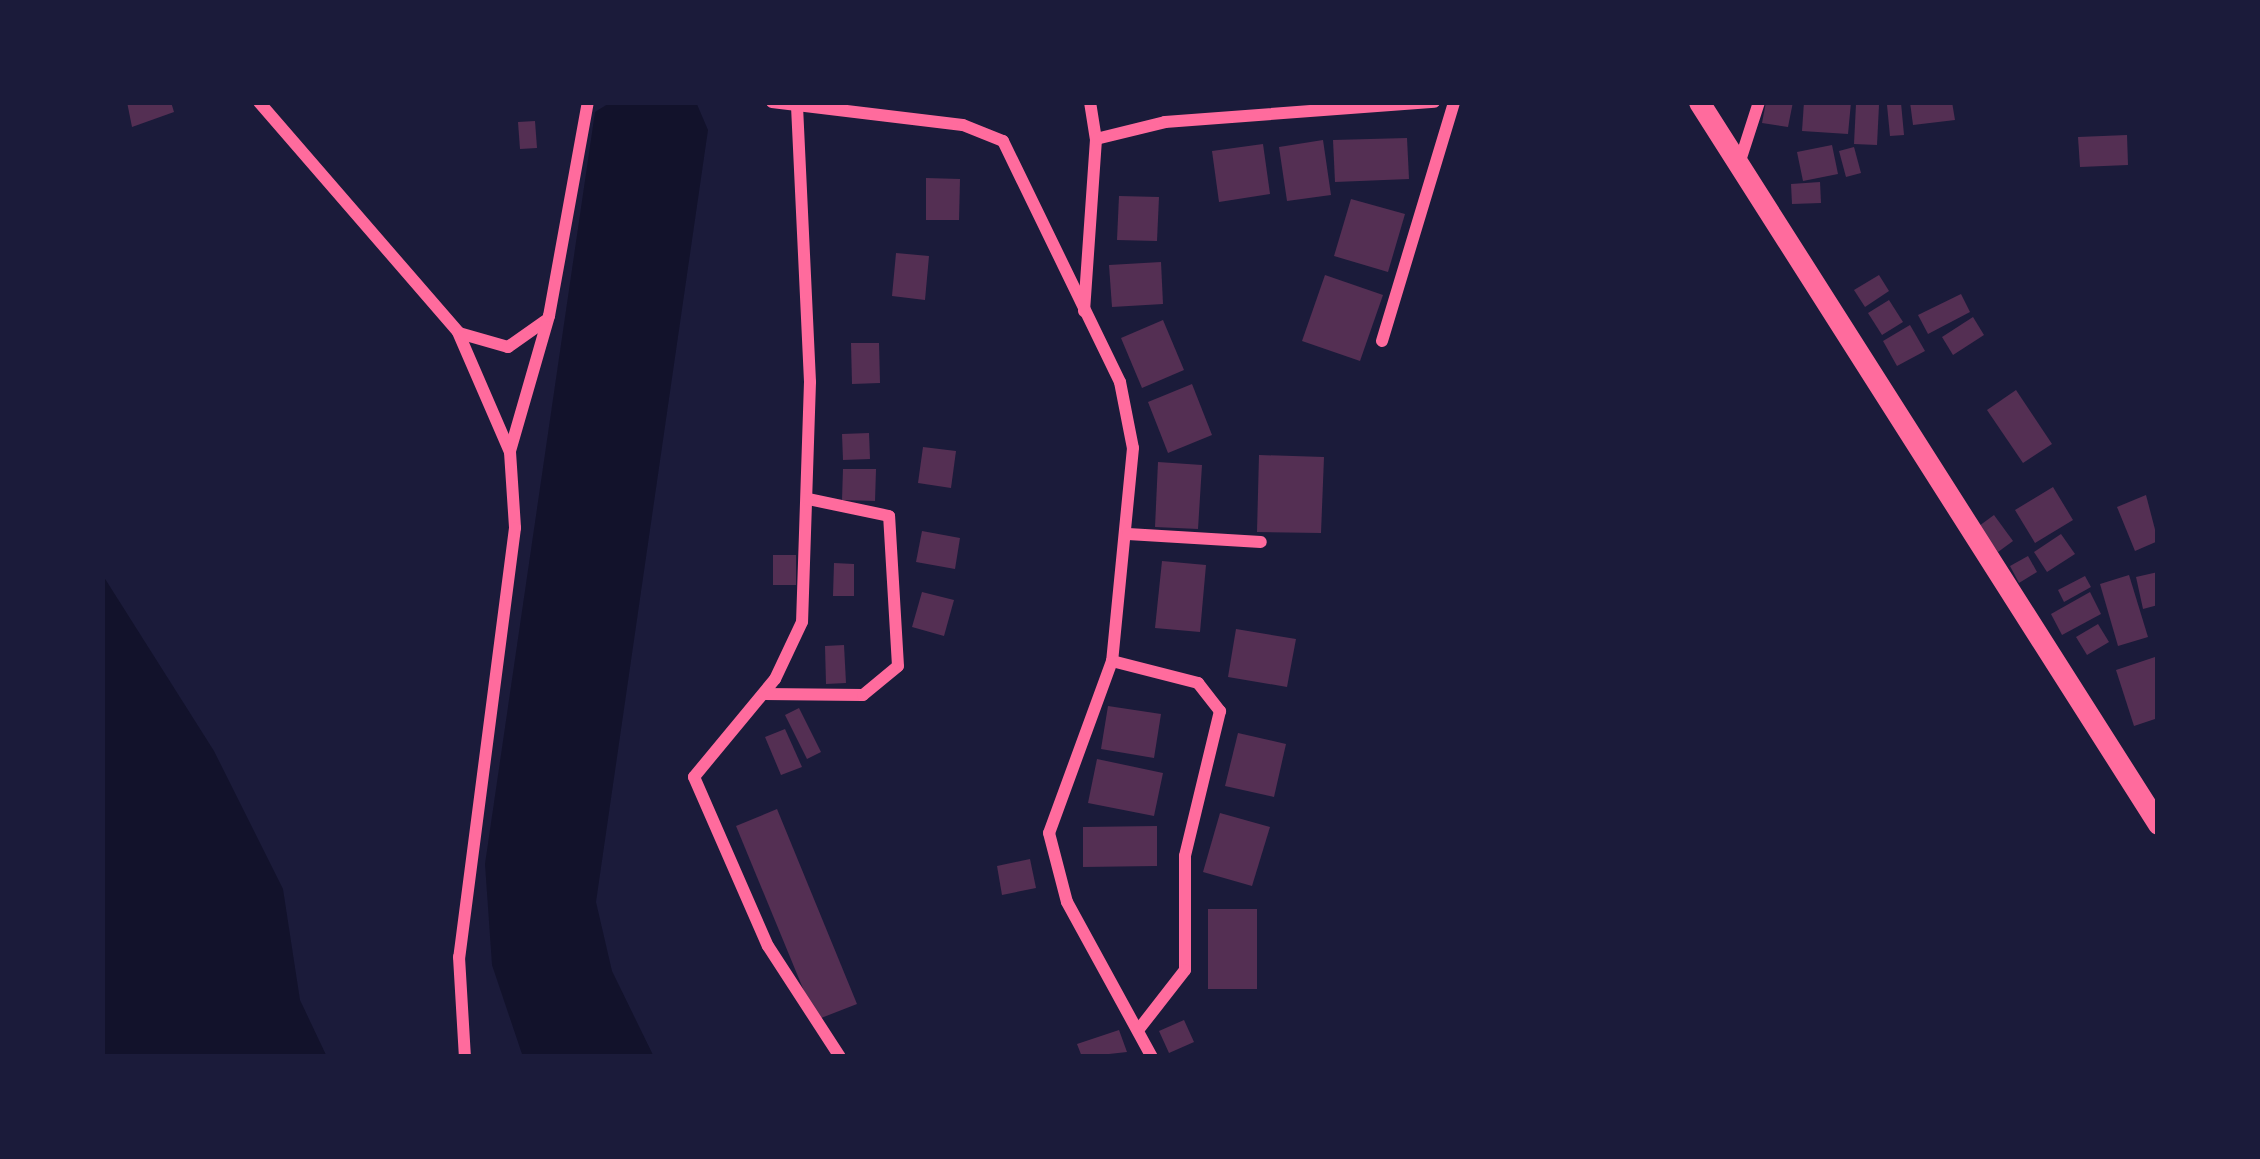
<!DOCTYPE html>
<html>
<head>
<meta charset="utf-8">
<style>
	body { margin:0 }
	#map { position:relative; width:2260px; height:1159px; overflow:hidden; background:#1b1b3a; font-family:Helvetica,sans-serif }
	div>[style] { position:absolute }
	.water>* { inset:0; background:#12122b }
	.building>* { inset:0; background:#542f53 }
	.minor>* { height:12px; margin:-6px; padding:0 6px; transform-origin:6px; border-radius:6px; background:#ff6b9d }
	.primary>* { height:21px; margin:-10.5px; padding:0 10.5px; transform-origin:10.5px; border-radius:10.5px; background:#ff6b9d }
	span { translate:-50% -50%; white-space:nowrap; text-align:center; line-height:1.15; -webkit-text-stroke:9px #1b1b3a; paint-order:stroke }
	.frame { position:absolute; inset:0; border:105px solid #1b1b3a; pointer-events:none }
</style>
</head>
<body>
<div id="map">
	<div class="water">
		<i style="clip-path:polygon(611px 102px,696px 102px,708px 130px,596px 902px,612px 971px,654px 1057px,523px 1057px,492px 965px,485px 864px,595px 112px)"></i>
		<i style="clip-path:polygon(102px 574px,214px 751px,283px 889px,300px 1000px,327px 1057px,102px 1057px)"></i>
	</div>
	<div class="building">
		<i style="clip-path:polygon(127px 102px,171px 102px,174px 112px,132px 127px)"></i>
		<i style="clip-path:polygon(1766px 102px,1793px 102px,1788px 127px,1762px 123px)"></i>
		<i style="clip-path:polygon(1804px 102px,1851px 102px,1848px 134px,1802px 131px)"></i>
		<i style="clip-path:polygon(1910px 102px,1952px 102px,1955px 120px,1913px 125px)"></i>
		<i style="clip-path:polygon(1901px 103px,1904px 135px,1890px 136px,1887px 105px)"></i>
		<i style="clip-path:polygon(1856px 104px,1879px 105px,1877px 145px,1854px 144px)"></i>
		<i style="clip-path:polygon(535px 121px,537px 148px,520px 149px,518px 122px)"></i>
		<i style="clip-path:polygon(2127px 135px,2128px 165px,2080px 167px,2078px 137px)"></i>
		<i style="clip-path:polygon(1407px 138px,1409px 179px,1335px 182px,1333px 140px)"></i>
		<i style="clip-path:polygon(1323px 140px,1331px 195px,1287px 201px,1279px 147px)"></i>
		<i style="clip-path:polygon(1263px 144px,1270px 194px,1219px 202px,1212px 151px)"></i>
		<i style="clip-path:polygon(1832px 145px,1838px 174px,1803px 181px,1797px 152px)"></i>
		<i style="clip-path:polygon(1854px 147px,1861px 173px,1846px 177px,1839px 151px)"></i>
		<i style="clip-path:polygon(926px 178px,960px 179px,959px 220px,926px 220px)"></i>
		<i style="clip-path:polygon(1820px 182px,1821px 203px,1792px 204px,1791px 184px)"></i>
		<i style="clip-path:polygon(1119px 196px,1159px 197px,1157px 241px,1117px 240px)"></i>
		<i style="clip-path:polygon(1351px 199px,1405px 214px,1388px 272px,1334px 256px)"></i>
		<i style="clip-path:polygon(896px 253px,929px 256px,925px 300px,892px 296px)"></i>
		<i style="clip-path:polygon(1161px 262px,1163px 304px,1112px 307px,1109px 265px)"></i>
		<i style="clip-path:polygon(1325px 275px,1383px 295px,1360px 361px,1302px 341px)"></i>
		<i style="clip-path:polygon(1879px 275px,1889px 291px,1865px 307px,1854px 290px)"></i>
		<i style="clip-path:polygon(1961px 294px,1970px 312px,1928px 334px,1918px 315px)"></i>
		<i style="clip-path:polygon(1889px 300px,1903px 322px,1882px 335px,1868px 313px)"></i>
		<i style="clip-path:polygon(1973px 317px,1984px 335px,1953px 355px,1942px 337px)"></i>
		<i style="clip-path:polygon(1163px 320px,1184px 370px,1142px 388px,1121px 338px)"></i>
		<i style="clip-path:polygon(1910px 325px,1925px 351px,1897px 366px,1883px 341px)"></i>
		<i style="clip-path:polygon(851px 343px,879px 343px,880px 383px,852px 384px)"></i>
		<i style="clip-path:polygon(1192px 384px,1212px 435px,1168px 453px,1148px 402px)"></i>
		<i style="clip-path:polygon(2016px 390px,2052px 444px,2023px 463px,1987px 410px)"></i>
		<i style="clip-path:polygon(869px 433px,870px 459px,843px 460px,842px 434px)"></i>
		<i style="clip-path:polygon(923px 447px,956px 451px,951px 488px,918px 483px)"></i>
		<i style="clip-path:polygon(1259px 455px,1324px 457px,1321px 533px,1257px 532px)"></i>
		<i style="clip-path:polygon(1158px 462px,1202px 465px,1198px 529px,1155px 527px)"></i>
		<i style="clip-path:polygon(843px 469px,876px 469px,875px 501px,842px 500px)"></i>
		<i style="clip-path:polygon(2053px 487px,2073px 520px,2035px 543px,2015px 510px)"></i>
		<i style="clip-path:polygon(2146px 495px,2158px 541px,2135px 551px,2117px 507px)"></i>
		<i style="clip-path:polygon(1994px 515px,2013px 541px,1998px 552px,1979px 526px)"></i>
		<i style="clip-path:polygon(922px 531px,960px 538px,955px 569px,916px 562px)"></i>
		<i style="clip-path:polygon(2061px 534px,2075px 554px,2047px 572px,2034px 552px)"></i>
		<i style="clip-path:polygon(773px 555px,796px 555px,796px 585px,773px 585px)"></i>
		<i style="clip-path:polygon(2028px 556px,2037px 572px,2019px 583px,2010px 566px)"></i>
		<i style="clip-path:polygon(1162px 561px,1206px 565px,1200px 632px,1155px 628px)"></i>
		<i style="clip-path:polygon(834px 563px,854px 564px,854px 596px,833px 596px)"></i>
		<i style="clip-path:polygon(2158px 572px,2158px 605px,2143px 609px,2136px 577px)"></i>
		<i style="clip-path:polygon(2129px 575px,2148px 637px,2118px 646px,2100px 584px)"></i>
		<i style="clip-path:polygon(2085px 576px,2091px 587px,2064px 602px,2058px 590px)"></i>
		<i style="clip-path:polygon(922px 592px,954px 600px,944px 636px,912px 627px)"></i>
		<i style="clip-path:polygon(2090px 592px,2101px 614px,2062px 635px,2051px 614px)"></i>
		<i style="clip-path:polygon(2098px 624px,2109px 642px,2087px 655px,2076px 637px)"></i>
		<i style="clip-path:polygon(1236px 629px,1296px 639px,1287px 687px,1228px 677px)"></i>
		<i style="clip-path:polygon(844px 645px,846px 683px,826px 684px,825px 646px)"></i>
		<i style="clip-path:polygon(2158px 656px,2158px 718px,2134px 726px,2116px 670px)"></i>
		<i style="clip-path:polygon(1108px 706px,1161px 714px,1154px 758px,1101px 749px)"></i>
		<i style="clip-path:polygon(799px 708px,821px 752px,807px 759px,785px 715px)"></i>
		<i style="clip-path:polygon(785px 729px,802px 767px,781px 775px,765px 737px)"></i>
		<i style="clip-path:polygon(1238px 733px,1286px 744px,1274px 797px,1225px 786px)"></i>
		<i style="clip-path:polygon(1097px 759px,1163px 773px,1154px 816px,1088px 803px)"></i>
		<i style="clip-path:polygon(777px 809px,857px 1004px,816px 1020px,736px 826px)"></i>
		<i style="clip-path:polygon(1220px 813px,1270px 827px,1252px 886px,1203px 872px)"></i>
		<i style="clip-path:polygon(1157px 826px,1157px 866px,1083px 867px,1083px 827px)"></i>
		<i style="clip-path:polygon(1030px 859px,1036px 888px,1002px 895px,997px 866px)"></i>
		<i style="clip-path:polygon(1208px 909px,1257px 909px,1257px 989px,1208px 989px)"></i>
		<i style="clip-path:polygon(1184px 1020px,1194px 1042px,1169px 1053px,1159px 1031px)"></i>
		<i style="clip-path:polygon(1119px 1030px,1127px 1052px,1082px 1057px,1077px 1044px)"></i>
	</div>
	<div class="minor">
		<i style="left:259px;top:102px;width:304px;rotate:49.1deg"></i>
		<i style="left:458px;top:332px;width:131px;rotate:66.6deg"></i>
		<i style="left:510px;top:452px;width:76px;rotate:86.2deg"></i>
		<i style="left:515px;top:528px;width:433px;rotate:97.4deg"></i>
		<i style="left:459px;top:957px;width:100px;rotate:86.6deg"></i>
		<i style="left:772px;top:102px;width:192px;rotate:6.9deg"></i>
		<i style="left:963px;top:125px;width:43px;rotate:21.8deg"></i>
		<i style="left:1003px;top:141px;width:268px;rotate:64.1deg"></i>
		<i style="left:1120px;top:382px;width:67px;rotate:78.9deg"></i>
		<i style="left:1133px;top:448px;width:214px;rotate:95.6deg"></i>
		<i style="left:1112px;top:661px;width:183px;rotate:110.1deg"></i>
		<i style="left:1049px;top:833px;width:71px;rotate:75.4deg"></i>
		<i style="left:1067px;top:902px;width:177px;rotate:61.3deg"></i>
		<i style="left:1090px;top:102px;width:37px;rotate:81deg"></i>
		<i style="left:797px;top:106px;width:276px;rotate:87.3deg"></i>
		<i style="left:810px;top:382px;width:240px;rotate:91.9deg"></i>
		<i style="left:802px;top:622px;width:63px;rotate:115.3deg"></i>
		<i style="left:775px;top:679px;width:127px;rotate:129.6deg"></i>
		<i style="left:694px;top:777px;width:184px;rotate:66.4deg"></i>
		<i style="left:768px;top:946px;width:132px;rotate:57deg"></i>
		<i style="left:1739px;top:164px;width:65px;rotate:-72.1deg"></i>
		<i style="left:1084px;top:311px;width:172px;rotate:-86deg"></i>
		<i style="left:1096px;top:139px;width:71px;rotate:-13.8deg"></i>
		<i style="left:1165px;top:122px;width:270px;rotate:-4.3deg"></i>
		<i style="left:459px;top:333px;width:51px;rotate:15.9deg"></i>
		<i style="left:508px;top:347px;width:45px;rotate:-35.1deg"></i>
		<i style="left:1382px;top:341px;width:250px;rotate:-73.2deg"></i>
		<i style="left:510px;top:451px;width:141px;rotate:-73.9deg"></i>
		<i style="left:549px;top:316px;width:218px;rotate:-79.7deg"></i>
		<i style="left:1128px;top:534px;width:133px;rotate:3.4deg"></i>
		<i style="left:1112px;top:661px;width:89px;rotate:14.3deg"></i>
		<i style="left:1198px;top:683px;width:36px;rotate:52deg"></i>
		<i style="left:1220px;top:711px;width:149px;rotate:103.6deg"></i>
		<i style="left:1185px;top:856px;width:114px;rotate:90deg"></i>
		<i style="left:1185px;top:970px;width:75px;rotate:127.9deg"></i>
		<i style="left:764px;top:694px;width:99px;rotate:0.6deg"></i>
		<i style="left:863px;top:695px;width:45px;rotate:-39.6deg"></i>
		<i style="left:898px;top:666px;width:150px;rotate:-93.4deg"></i>
		<i style="left:889px;top:516px;width:83px;rotate:-168.1deg"></i>
	</div>
	<div class="primary">
		<i style="left:1699px;top:102px;width:856px;rotate:57.55deg"></i>
	</div>
	<div class="frame"></div>
</div>
</body>
</html>
